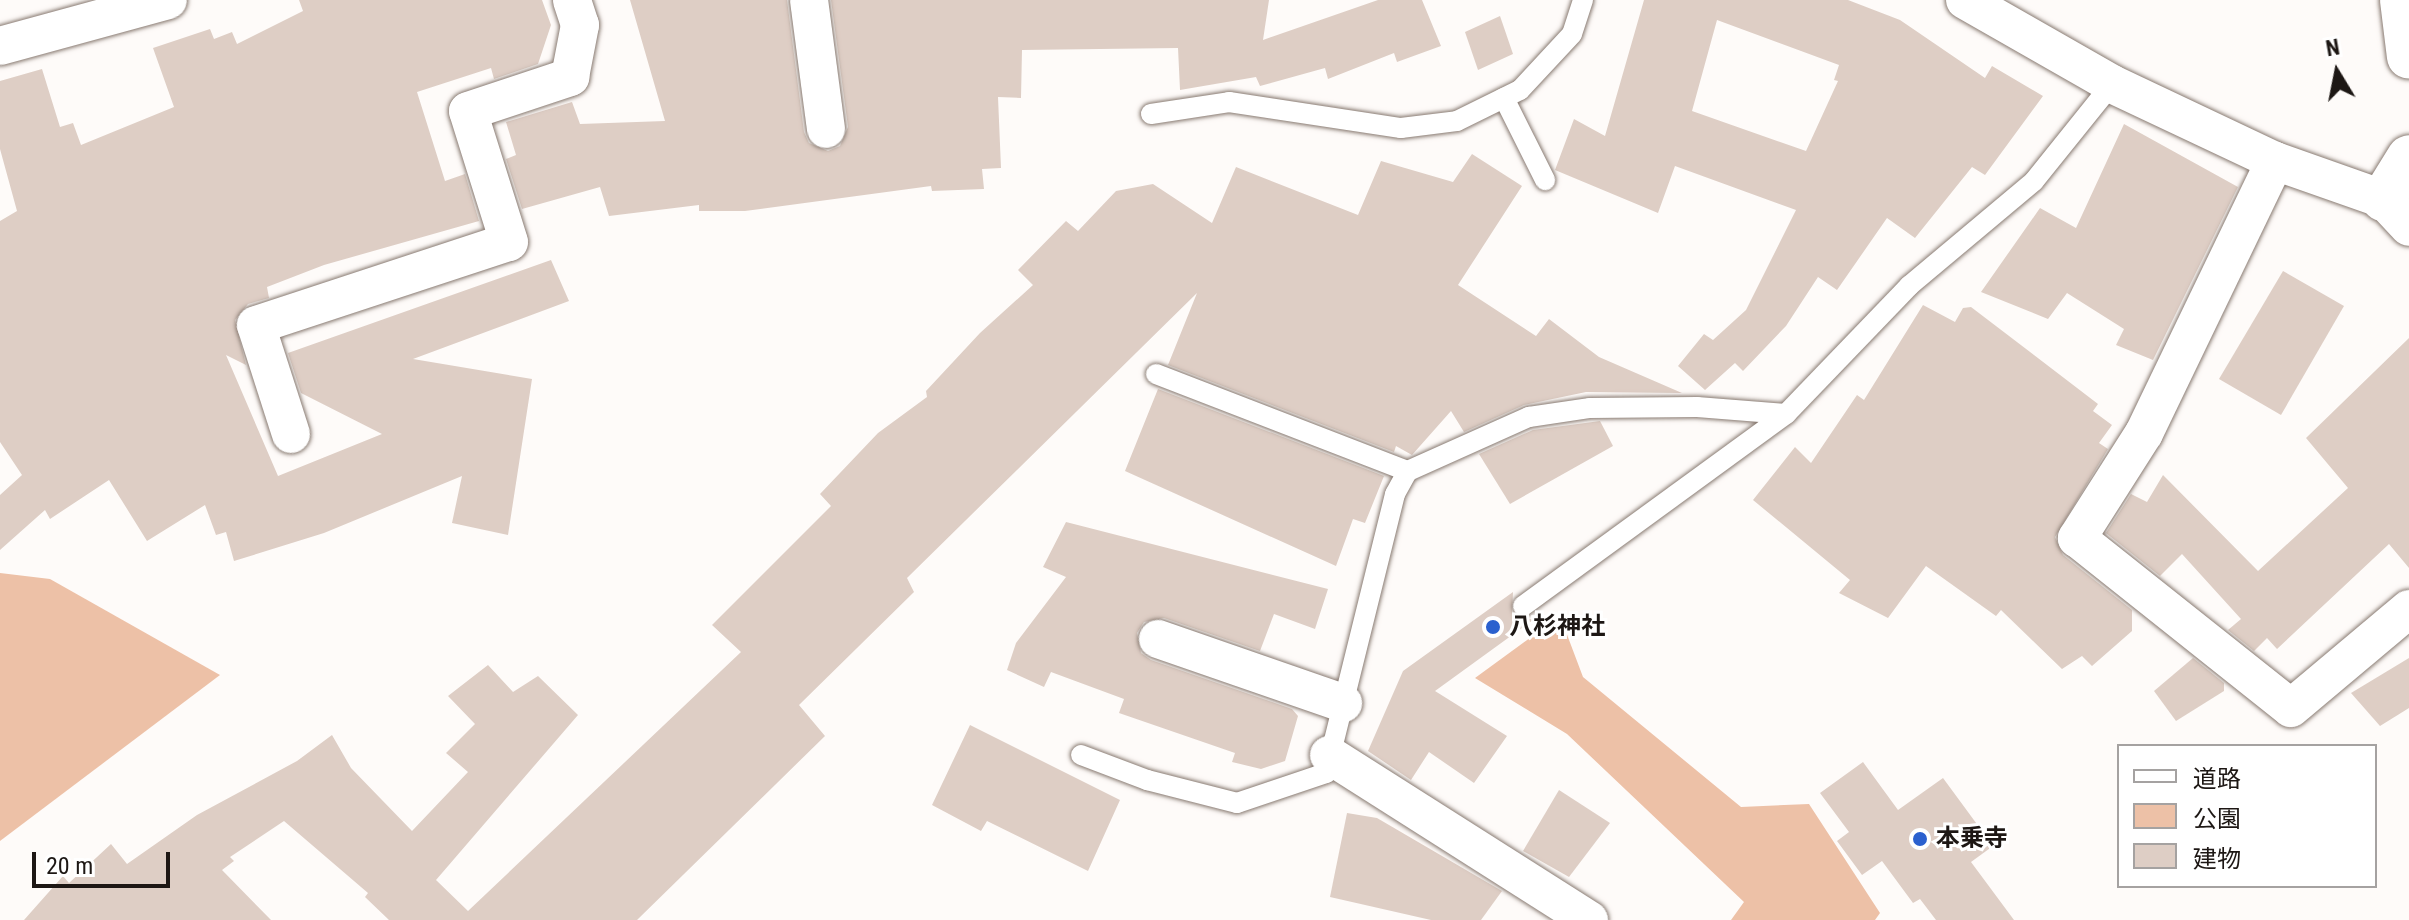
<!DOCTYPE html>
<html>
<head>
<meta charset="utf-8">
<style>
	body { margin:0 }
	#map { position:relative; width:2409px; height:920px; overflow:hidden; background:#fefbf9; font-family:"Roboto Condensed","Noto Sans JP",sans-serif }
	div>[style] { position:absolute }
	.green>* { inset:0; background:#edc1a7 }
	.building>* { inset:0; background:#decec5 }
	.roads { filter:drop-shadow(0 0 2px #887a71) drop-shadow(0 0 2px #887a71) }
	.service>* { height:20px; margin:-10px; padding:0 10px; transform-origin:10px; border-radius:10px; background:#fff }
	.minor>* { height:38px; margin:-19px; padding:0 19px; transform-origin:19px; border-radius:19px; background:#fff }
	.tertiary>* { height:44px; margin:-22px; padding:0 22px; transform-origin:22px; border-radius:22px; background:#fff }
	.dots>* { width:22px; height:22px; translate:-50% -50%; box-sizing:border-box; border:4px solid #fff; border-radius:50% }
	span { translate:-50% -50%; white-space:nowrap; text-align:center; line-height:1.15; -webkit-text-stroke:6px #fff; paint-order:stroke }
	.poi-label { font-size:24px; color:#1d1714; font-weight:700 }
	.left { translate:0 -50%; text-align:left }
	.legend { position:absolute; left:2117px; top:744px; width:260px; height:144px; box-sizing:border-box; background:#fff; border:2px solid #a5a2a1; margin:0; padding:10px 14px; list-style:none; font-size:24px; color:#1d1714 }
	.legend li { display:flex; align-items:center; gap:16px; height:40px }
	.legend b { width:40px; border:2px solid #a5a2a1 }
	.north { position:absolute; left:2297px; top:32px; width:80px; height:80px; -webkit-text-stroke:6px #fff; paint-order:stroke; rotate:350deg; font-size:22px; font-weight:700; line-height:32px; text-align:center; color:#1d1714 }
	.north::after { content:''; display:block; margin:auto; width:28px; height:36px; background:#1d1714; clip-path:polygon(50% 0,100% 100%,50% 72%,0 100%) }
	.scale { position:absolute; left:32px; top:852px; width:138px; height:36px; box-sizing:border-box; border:4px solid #1d1714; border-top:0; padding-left:10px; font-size:24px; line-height:28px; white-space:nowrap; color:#1d1714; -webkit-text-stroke:6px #fff; paint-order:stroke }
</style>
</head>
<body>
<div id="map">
	<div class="green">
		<i style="clip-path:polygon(0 573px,50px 579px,220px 675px,0 841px)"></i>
		<i style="clip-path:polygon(1560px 616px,1583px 677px,1741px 807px,1809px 804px,1880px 913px,1875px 920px,1731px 920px,1744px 902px,1567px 734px,1475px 678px)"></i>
	</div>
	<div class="building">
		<i style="clip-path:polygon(299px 0,542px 0,551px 25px,538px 64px,494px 79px,491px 68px,417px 92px,445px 181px,465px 174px,479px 221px,324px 265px,267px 287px,269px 298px,248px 304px,235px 320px,246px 365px,226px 355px,278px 476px,382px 434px,301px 393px,288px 353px,551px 260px,569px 301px,413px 359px,532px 379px,508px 535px,452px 523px,462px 476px,324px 533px,234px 561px,226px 532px,216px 535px,205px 505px,147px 541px,109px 480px,50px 519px,45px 510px,0 550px,0 495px,22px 475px,0 442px,0 221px,17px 211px,0 149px,0 81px,42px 69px,60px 127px,73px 123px,81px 145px,174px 107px,153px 48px,210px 29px,214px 39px,232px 32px,237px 44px,303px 11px)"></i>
		<i style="clip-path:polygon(630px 0,787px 0,804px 132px,809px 143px,828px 151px,840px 146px,848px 127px,831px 0,1269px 0,1263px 40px,1378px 0,1422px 0,1441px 46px,1397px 62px,1394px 53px,1328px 79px,1325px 68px,1260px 86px,1256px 77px,1180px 90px,1178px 48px,1022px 50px,1021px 98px,998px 97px,1001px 168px,982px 169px,984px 189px,932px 191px,931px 186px,745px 211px,699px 211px,699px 205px,609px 216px,600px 187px,522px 209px,506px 159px,516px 155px,506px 122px,572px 102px,580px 124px,665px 121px)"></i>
		<i style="clip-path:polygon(evenodd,1644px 0,1848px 0,1900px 20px,1985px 78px,1992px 66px,2043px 96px,1985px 175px,1972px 167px,1915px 238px,1887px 218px,1837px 290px,1818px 277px,1786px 326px,1743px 371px,1735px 363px,1705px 390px,1678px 366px,1704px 334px,1713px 340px,1746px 310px,1796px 210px,1675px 166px,1658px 213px,1555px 170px,1574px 119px,1605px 136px,1644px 0,1717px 20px,1839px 65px,1834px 80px,1838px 81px,1806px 151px,1692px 111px,1717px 20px)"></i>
		<i style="clip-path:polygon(1500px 16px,1513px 54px,1478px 70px,1465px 32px)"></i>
		<i style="clip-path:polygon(2124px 124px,2238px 187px,2153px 360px,2116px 345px,2124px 329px,2067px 293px,2048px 319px,1981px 292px,2040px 208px,2076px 228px)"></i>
		<i style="clip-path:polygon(1472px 154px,1522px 186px,1458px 285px,1536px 336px,1549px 319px,1599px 357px,1682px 393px,1586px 392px,1524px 405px,1464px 432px,1451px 411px,1412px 455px,1396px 446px,1394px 452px,1168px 365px,1197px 293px,907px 578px,914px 592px,799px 705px,825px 736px,637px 920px,389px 920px,365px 897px,368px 893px,284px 821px,230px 857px,234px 861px,222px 870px,271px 920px,24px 920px,63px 876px,69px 883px,111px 844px,127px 864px,197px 815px,297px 761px,332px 735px,351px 768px,412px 831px,468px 772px,446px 753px,475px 724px,448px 696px,488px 665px,513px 692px,538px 676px,578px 715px,436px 880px,468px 911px,741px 652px,712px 625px,831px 506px,820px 494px,878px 433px,927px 397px,926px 391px,980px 333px,1033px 285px,1018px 270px,1066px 221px,1078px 231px,1116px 191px,1153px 184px,1212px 223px,1236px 167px,1358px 215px,1381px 161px,1453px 182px)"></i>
		<i style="clip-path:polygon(2283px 271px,2344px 306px,2281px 415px,2219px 379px)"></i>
		<i style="clip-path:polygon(1923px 305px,1955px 322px,1963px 308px,1971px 307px,2098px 404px,2093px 411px,2112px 425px,2099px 443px,2108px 449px,2055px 537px,2063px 555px,2132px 610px,2132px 631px,2092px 666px,2082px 656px,2062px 669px,2001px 610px,1996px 616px,1926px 566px,1888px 618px,1839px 593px,1850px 580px,1753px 500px,1795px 447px,1811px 463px,1857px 395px,1864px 400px)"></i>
		<i style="clip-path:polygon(2409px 338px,2409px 568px,2389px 544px,2277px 649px,2267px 638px,2254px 651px,2228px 630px,2241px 619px,2182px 554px,2160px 576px,2106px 533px,2131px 494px,2147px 502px,2163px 475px,2258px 571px,2348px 488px,2306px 438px)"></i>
		<i style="clip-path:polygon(1158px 389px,1384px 476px,1365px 523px,1353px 519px,1336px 566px,1125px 471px)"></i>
		<i style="clip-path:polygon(1600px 421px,1613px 446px,1510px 504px,1479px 454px,1533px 430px)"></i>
		<i style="clip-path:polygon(1066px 522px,1328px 589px,1315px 629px,1274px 614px,1260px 651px,1164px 618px,1144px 622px,1137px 633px,1141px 653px,1151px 660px,1292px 709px,1298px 716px,1285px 761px,1261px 769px,1232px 762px,1235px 753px,1119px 713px,1124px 699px,1051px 672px,1044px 687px,1007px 670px,1016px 643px,1066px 577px,1043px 567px)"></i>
		<i style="clip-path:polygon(1513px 592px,1512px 613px,1533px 620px,1435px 691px,1507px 736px,1474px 783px,1429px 752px,1411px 780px,1368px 751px,1403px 671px)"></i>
		<i style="clip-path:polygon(2193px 658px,2224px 683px,2224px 691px,2176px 721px,2154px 691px)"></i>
		<i style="clip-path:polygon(2409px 658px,2409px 708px,2380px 726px,2351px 693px)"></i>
		<i style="clip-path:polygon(970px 725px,1120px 800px,1088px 871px,987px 821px,981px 831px,932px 805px)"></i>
		<i style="clip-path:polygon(1863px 762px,1898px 810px,1943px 778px,1993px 846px,1971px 862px,2014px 920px,1936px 920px,1920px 899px,1913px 903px,1882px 861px,1862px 875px,1837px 841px,1849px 832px,1820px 793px)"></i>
		<i style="clip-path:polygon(1559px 790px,1610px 823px,1569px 877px,1523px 851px)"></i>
		<i style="clip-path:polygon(1347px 813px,1377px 818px,1502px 891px,1481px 920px,1431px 920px,1330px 897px)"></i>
	</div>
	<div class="roads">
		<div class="service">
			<i style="left:1504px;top:98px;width:92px;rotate:63.4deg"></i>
			<i style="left:1151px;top:114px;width:79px;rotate:-8.7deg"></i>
			<i style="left:1229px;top:102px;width:174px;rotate:8.6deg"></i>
			<i style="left:1401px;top:128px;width:56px;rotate:-7.1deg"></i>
			<i style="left:1457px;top:121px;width:70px;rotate:-26.2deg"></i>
			<i style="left:1520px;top:90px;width:76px;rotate:-47.1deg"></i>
			<i style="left:1572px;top:34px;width:36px;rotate:-72deg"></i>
			<i style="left:1156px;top:374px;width:270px;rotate:21.1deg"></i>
			<i style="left:1523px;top:606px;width:326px;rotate:-36.1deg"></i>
			<i style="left:1081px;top:755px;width:71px;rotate:20.7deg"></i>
			<i style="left:1147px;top:780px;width:93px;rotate:14.3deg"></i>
			<i style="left:1237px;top:803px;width:94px;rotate:-18.6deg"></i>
			<i style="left:1326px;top:773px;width:287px;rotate:-76.1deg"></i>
			<i style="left:1395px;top:494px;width:26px;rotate:-61deg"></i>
			<i style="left:1408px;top:471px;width:133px;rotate:-24.1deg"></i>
			<i style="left:1529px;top:417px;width:62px;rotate:-8.4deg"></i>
			<i style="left:1590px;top:408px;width:107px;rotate:-0.5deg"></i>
			<i style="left:1697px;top:407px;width:89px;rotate:4.5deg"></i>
			<i style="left:1786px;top:414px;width:178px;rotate:-46.1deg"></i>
			<i style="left:1909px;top:286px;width:163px;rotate:-40deg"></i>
			<i style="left:2034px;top:181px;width:124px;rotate:-51.2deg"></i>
		</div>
		<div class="minor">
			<i style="left:809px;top:0;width:130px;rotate:82.5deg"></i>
			<i style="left:1965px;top:0;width:169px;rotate:29.7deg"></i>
			<i style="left:2112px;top:84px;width:180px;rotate:25.3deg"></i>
			<i style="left:2275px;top:161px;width:114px;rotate:19.4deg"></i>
			<i style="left:2383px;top:199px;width:38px;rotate:47deg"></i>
			<i style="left:0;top:46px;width:174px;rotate:-15.3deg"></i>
			<i style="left:2275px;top:161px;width:302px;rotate:115.7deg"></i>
			<i style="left:2144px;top:433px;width:125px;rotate:122.5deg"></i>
			<i style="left:2077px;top:538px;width:273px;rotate:38.5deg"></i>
			<i style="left:2291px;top:708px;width:154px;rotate:-40deg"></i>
			<i style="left:291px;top:434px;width:114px;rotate:-107.8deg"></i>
			<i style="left:256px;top:325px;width:266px;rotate:-18.2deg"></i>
			<i style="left:509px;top:242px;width:137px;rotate:-107.4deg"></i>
			<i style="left:468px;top:111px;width:108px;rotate:-18.4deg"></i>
			<i style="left:570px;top:77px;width:53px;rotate:-79.1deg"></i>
			<i style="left:580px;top:25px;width:26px;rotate:-108deg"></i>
			<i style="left:1158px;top:639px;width:196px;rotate:19.1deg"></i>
			<i style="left:1329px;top:755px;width:308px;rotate:32.4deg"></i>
		</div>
		<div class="tertiary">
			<i style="left:2402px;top:0;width:57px;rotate:83deg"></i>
			<i style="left:2383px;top:199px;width:49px;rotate:-58.2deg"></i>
		</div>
	</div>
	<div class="dots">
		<i style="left:1493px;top:627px;background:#2b60ce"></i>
		<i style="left:1920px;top:839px;background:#2b60ce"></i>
	</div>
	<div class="poi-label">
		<span class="left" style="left:1509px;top:627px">八杉神社</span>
		<span class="left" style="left:1936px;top:839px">本乗寺</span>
	</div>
	<ul class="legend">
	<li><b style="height:10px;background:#fff"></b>道路</li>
	<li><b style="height:22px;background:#edc1a7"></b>公園</li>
	<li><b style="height:22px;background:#decec5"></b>建物</li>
	</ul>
	<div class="north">N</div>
	<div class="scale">20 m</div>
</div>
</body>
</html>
